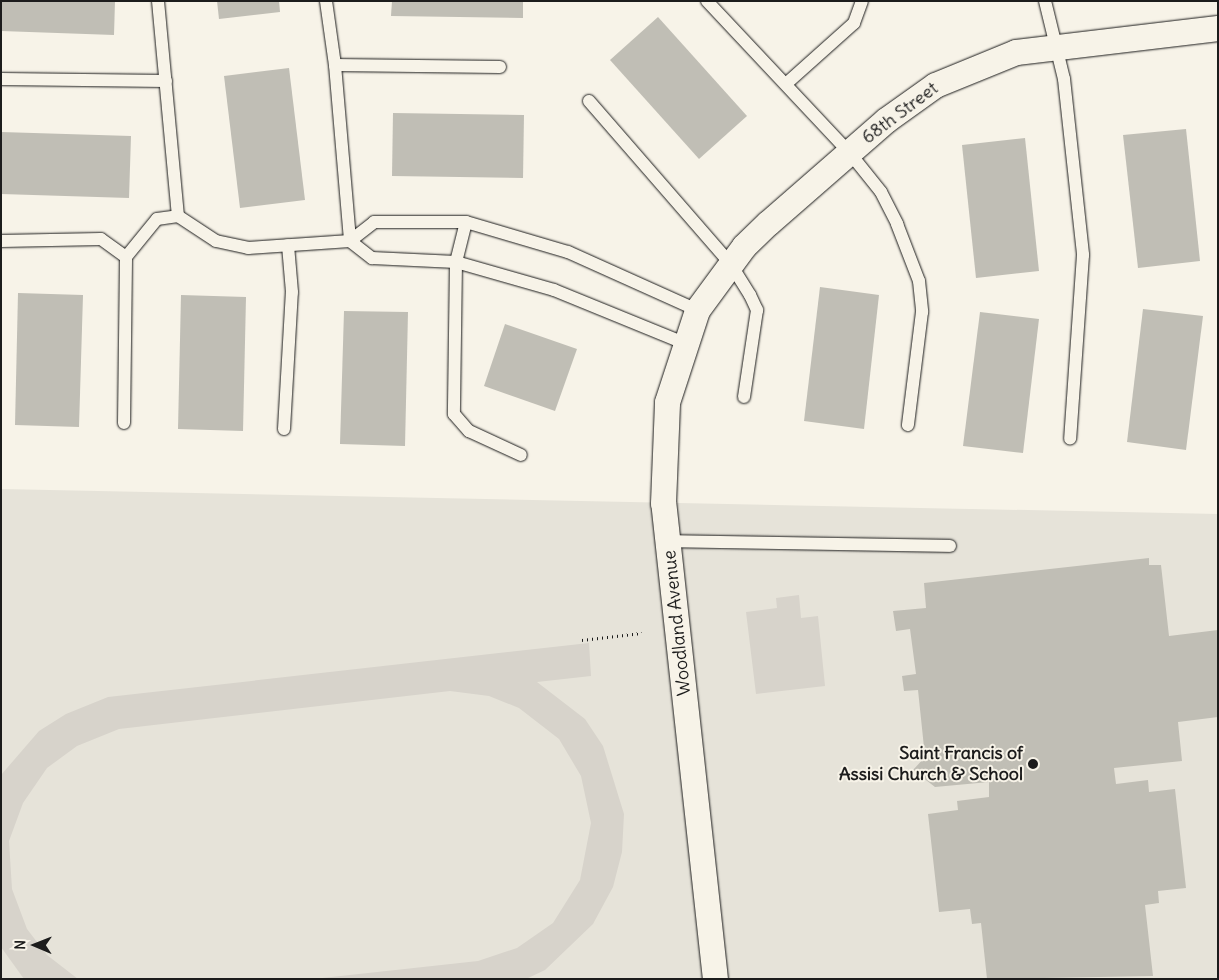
<!DOCTYPE html>
<html>
<head>
<meta charset="utf-8">
<style>
	body { margin:0 }
	#map { position:relative; width:1219px; height:980px; overflow:hidden; background:#f7f3e8; font-family:Delius,sans-serif }
	div>[style] { position:absolute }
	.built>* { inset:0; background:#e6e3d9 }
	.green>* { inset:0; background:#d7d3cb }
	.building>* { inset:0; background:#c0beb5 }
	.path>* { height:3px; margin-top:-1.5px; transform-origin:0; background:repeating-linear-gradient(90deg,#1c1c1c 0 1px,transparent 0 5px) }
	.roads { filter:drop-shadow(0 0 1px #1c1c1c) drop-shadow(0 0 1px #1c1c1c) }
	.lane>* { height:12px; margin:-6px; padding:0 6px; transform-origin:6px; border-radius:6px; background:#f7f3e8 }
	.street>* { height:25px; margin:-12.5px; padding:0 12.5px; transform-origin:12.5px; border-radius:12.5px; background:#f7f3e8 }
	.dots>* { width:14px; height:14px; translate:-50% -50%; box-sizing:border-box; border:2px solid #f7f3e8; border-radius:50% }
	span { translate:-50% -50%; white-space:nowrap; text-align:center; line-height:1.15; -webkit-text-stroke:4px #f7f3e8; paint-order:stroke }
	.street-label { font-size:18px; color:#1c1c1c }
	.poi-label { font-size:18px; color:#1c1c1c; font-weight:700 }
	.right { translate:-100% -50%; text-align:right }
	.frame { position:absolute; inset:0; border:2px solid #1c1c1c; pointer-events:none }
	.north { position:absolute; left:10px; top:920px; width:50px; height:50px; -webkit-text-stroke:4px #f7f3e8; paint-order:stroke; rotate:271deg; font-size:14px; font-weight:700; line-height:20px; text-align:center; color:#1c1c1c }
	.north::after { content:''; display:block; margin:auto; width:18px; height:22px; background:#1c1c1c; clip-path:polygon(50% 0,100% 100%,50% 72%,0 100%) }
</style>
</head>
<body>
<div id="map">
	<div class="built">
		<i style="clip-path:polygon(1px 489px,1218px 514px,1218px 979px,1px 979px)"></i>
	</div>
	<div class="green">
		<i style="clip-path:polygon(799px 595px,801px 618px,818px 616px,825px 686px,756px 694px,746px 612px,777px 608px,776px 598px)"></i>
		<i style="clip-path:polygon(589px 643px,591px 676px,537px 682px,585px 719px,603px 746px,624px 814px,622px 852px,613px 887px,593px 924px,545px 970px,526px 979px,313px 979px,478px 961px,517px 948px,553px 923px,580px 880px,591px 823px,581px 776px,559px 739px,519px 708px,489px 696px,450px 691px,119px 729px,77px 746px,47px 768px,23px 803px,9px 841px,12px 889px,27px 929px,47px 955px,78px 979px,24px 979px,1px 947px,1px 775px,39px 731px,66px 714px,108px 697px)"></i>
	</div>
	<div class="building">
		<i style="clip-path:polygon(1px 1px,115px 1px,114px 35px,1px 31px)"></i>
		<i style="clip-path:polygon(217px 1px,279px 1px,280px 12px,219px 19px)"></i>
		<i style="clip-path:polygon(392px 1px,523px 1px,523px 18px,391px 16px)"></i>
		<i style="clip-path:polygon(658px 17px,747px 116px,699px 159px,610px 60px)"></i>
		<i style="clip-path:polygon(289px 68px,305px 200px,240px 208px,224px 76px)"></i>
		<i style="clip-path:polygon(393px 113px,524px 115px,523px 178px,392px 176px)"></i>
		<i style="clip-path:polygon(1186px 129px,1200px 261px,1138px 268px,1123px 135px)"></i>
		<i style="clip-path:polygon(1px 132px,131px 136px,129px 198px,1px 194px)"></i>
		<i style="clip-path:polygon(1025px 138px,1039px 271px,976px 278px,962px 145px)"></i>
		<i style="clip-path:polygon(820px 287px,879px 295px,864px 429px,804px 421px)"></i>
		<i style="clip-path:polygon(18px 293px,83px 295px,79px 427px,15px 425px)"></i>
		<i style="clip-path:polygon(181px 295px,246px 297px,243px 431px,178px 429px)"></i>
		<i style="clip-path:polygon(1143px 309px,1203px 316px,1186px 450px,1127px 442px)"></i>
		<i style="clip-path:polygon(344px 311px,408px 312px,405px 446px,340px 444px)"></i>
		<i style="clip-path:polygon(980px 312px,1039px 319px,1023px 453px,963px 446px)"></i>
		<i style="clip-path:polygon(505px 324px,577px 349px,555px 411px,484px 386px)"></i>
		<i style="clip-path:polygon(1149px 558px,1149px 565px,1161px 565px,1169px 636px,1218px 630px,1218px 717px,1178px 722px,1182px 761px,1114px 768px,1116px 784px,1148px 780px,1149px 792px,1175px 789px,1186px 888px,1158px 891px,1159px 903px,1145px 905px,1153px 976px,987px 979px,981px 923px,972px 924px,970px 909px,939px 912px,928px 814px,958px 810px,957px 801px,989px 797px,989px 782px,935px 787px,913px 770px,925px 757px,918px 690px,904px 691px,902px 676px,916px 674px,910px 629px,896px 631px,893px 611px,926px 608px,924px 583px)"></i>
	</div>
	<div class="path">
		<i style="left:582px;top:640px;width:60px;rotate:-6.7deg"></i>
	</div>
	<div class="roads">
		<div class="lane">
			<i style="left:158px;top:1px;width:216px;rotate:84.7deg"></i>
			<i style="left:326px;top:1px;width:65px;rotate:82deg"></i>
			<i style="left:335px;top:65px;width:165px;rotate:0.7deg"></i>
			<i style="left:707px;top:1px;width:207px;rotate:46.8deg"></i>
			<i style="left:849px;top:152px;width:51px;rotate:51.3deg"></i>
			<i style="left:881px;top:192px;width:36px;rotate:63deg"></i>
			<i style="left:897px;top:224px;width:61px;rotate:68.9deg"></i>
			<i style="left:919px;top:281px;width:31px;rotate:84deg"></i>
			<i style="left:922px;top:312px;width:114px;rotate:97.1deg"></i>
			<i style="left:1045px;top:1px;width:80px;rotate:76.3deg"></i>
			<i style="left:1064px;top:79px;width:177px;rotate:83.8deg"></i>
			<i style="left:1083px;top:255px;width:184px;rotate:94deg"></i>
			<i style="left:335px;top:65px;width:177px;rotate:85.1deg"></i>
			<i style="left:350px;top:241px;width:28px;rotate:38deg"></i>
			<i style="left:372px;top:258px;width:84px;rotate:2.7deg"></i>
			<i style="left:456px;top:262px;width:102px;rotate:15.9deg"></i>
			<i style="left:554px;top:290px;width:140px;rotate:22.2deg"></i>
			<i style="left:1px;top:79px;width:165px;rotate:0.7deg"></i>
			<i style="left:787px;top:83px;width:90px;rotate:-41.8deg"></i>
			<i style="left:854px;top:23px;width:23px;rotate:-70deg"></i>
			<i style="left:589px;top:101px;width:215px;rotate:49deg"></i>
			<i style="left:730px;top:263px;width:38px;rotate:58deg"></i>
			<i style="left:750px;top:295px;width:17px;rotate:65deg"></i>
			<i style="left:757px;top:310px;width:88px;rotate:98.5deg"></i>
			<i style="left:466px;top:222px;width:41px;rotate:104deg"></i>
			<i style="left:456px;top:262px;width:152px;rotate:90.8deg"></i>
			<i style="left:454px;top:414px;width:23px;rotate:49deg"></i>
			<i style="left:469px;top:431px;width:57px;rotate:24.8deg"></i>
			<i style="left:1px;top:241px;width:100px;rotate:-1.1deg"></i>
			<i style="left:101px;top:239px;width:31px;rotate:36deg"></i>
			<i style="left:124px;top:423px;width:166px;rotate:-89.3deg"></i>
			<i style="left:126px;top:257px;width:49px;rotate:-50.8deg"></i>
			<i style="left:157px;top:219px;width:21px;rotate:-8deg"></i>
			<i style="left:178px;top:216px;width:45px;rotate:33.3deg"></i>
			<i style="left:216px;top:241px;width:33px;rotate:12deg"></i>
			<i style="left:248px;top:248px;width:102px;rotate:-3.9deg"></i>
			<i style="left:350px;top:241px;width:31px;rotate:-38deg"></i>
			<i style="left:374px;top:222px;width:92px"></i>
			<i style="left:466px;top:222px;width:106px;rotate:16.4deg"></i>
			<i style="left:568px;top:252px;width:141px;rotate:24.2deg"></i>
			<i style="left:284px;top:429px;width:137px;rotate:-86.7deg"></i>
			<i style="left:292px;top:292px;width:47px;rotate:-94.9deg"></i>
			<i style="left:667px;top:541px;width:283px;rotate:1deg"></i>
		</div>
		<div class="street">
			<i style="left:715px;top:979px;width:479px;rotate:-96.2deg"></i>
			<i style="left:663px;top:503px;width:101px;rotate:-87.7deg"></i>
			<i style="left:667px;top:402px;width:97px;rotate:-71.9deg"></i>
			<i style="left:697px;top:310px;width:79px;rotate:-53.7deg"></i>
			<i style="left:744px;top:246px;width:33px;rotate:-44deg"></i>
			<i style="left:768px;top:223px;width:157px;rotate:-41.1deg"></i>
			<i style="left:886px;top:120px;width:60px;rotate:-35.5deg"></i>
			<i style="left:935px;top:85px;width:87px;rotate:-22.2deg"></i>
			<i style="left:1016px;top:52px;width:203px;rotate:-6.8deg"></i>
		</div>
	</div>
	<div class="dots">
		<i style="left:1033px;top:764px;background:#1c1c1c"></i>
	</div>
	<div class="street-label">
		<span style="left:900px;top:113px;rotate:-37deg">68th Street</span>
		<span style="left:677px;top:623px;rotate:-96deg">Woodland Avenue</span>
	</div>
	<div class="poi-label">
		<span class="right" style="left:1023px;top:764px">Saint Francis of<br>Assisi Church &amp; School</span>
	</div>
	<div class="frame"></div>
	<div class="north">N</div>
</div>
</body>
</html>
